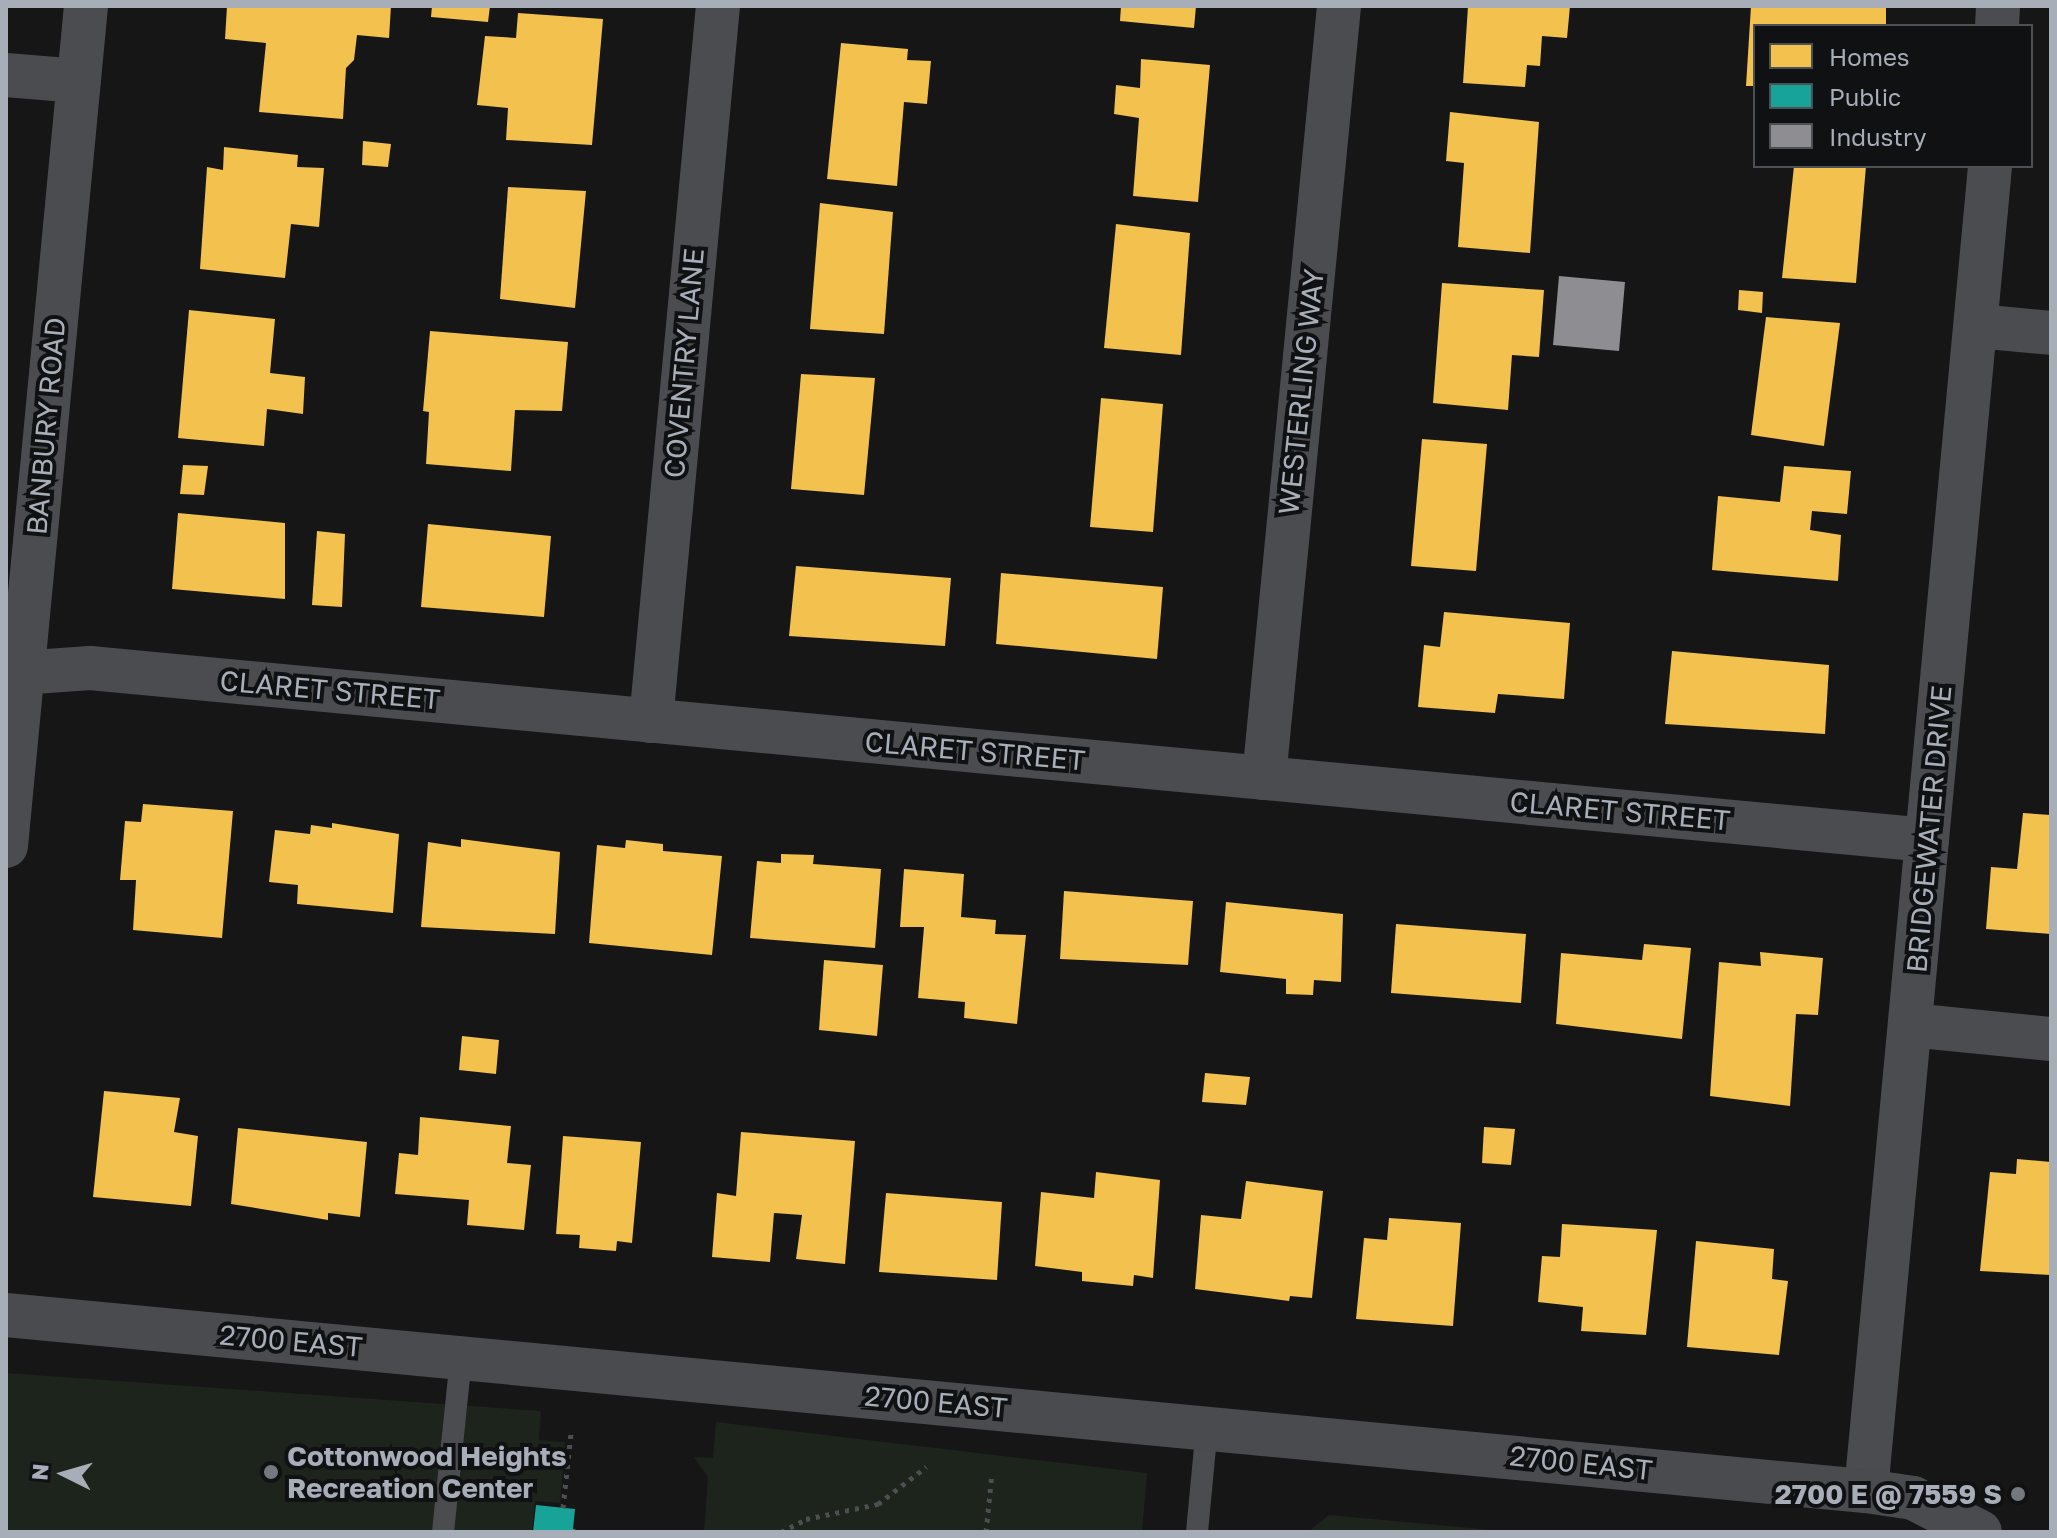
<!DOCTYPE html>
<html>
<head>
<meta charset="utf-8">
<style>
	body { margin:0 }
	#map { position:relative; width:2057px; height:1538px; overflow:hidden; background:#161617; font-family:"Golos Text",sans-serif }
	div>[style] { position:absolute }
	.green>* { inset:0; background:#1c241c }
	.homes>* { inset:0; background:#f2c14e }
	.public>* { inset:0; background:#17a398 }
	.industry>* { inset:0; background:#8d8d92 }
	.path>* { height:5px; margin-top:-2.5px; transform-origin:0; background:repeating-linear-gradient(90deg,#4c4e51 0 4px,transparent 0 10px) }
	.lane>* { height:22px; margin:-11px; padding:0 11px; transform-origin:11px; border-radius:11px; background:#4a4c50 }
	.street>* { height:44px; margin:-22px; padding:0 22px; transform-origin:22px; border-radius:22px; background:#4a4c50 }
	.secondary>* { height:44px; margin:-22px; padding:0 22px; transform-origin:22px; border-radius:22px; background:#494b4e }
	.dots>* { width:22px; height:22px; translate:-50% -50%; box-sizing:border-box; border:4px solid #101113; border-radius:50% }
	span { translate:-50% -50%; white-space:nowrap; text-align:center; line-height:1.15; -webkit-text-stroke:8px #101113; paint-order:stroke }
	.street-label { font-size:28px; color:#a7aeb8 }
	.poi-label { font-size:28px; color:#a7aeb8; font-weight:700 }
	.left { translate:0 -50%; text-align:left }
	.right { translate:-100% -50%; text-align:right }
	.frame { position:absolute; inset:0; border:8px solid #a7aeb8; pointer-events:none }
	.legend { position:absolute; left:1753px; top:24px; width:280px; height:144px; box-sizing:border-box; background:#101113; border:2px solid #4c5055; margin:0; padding:10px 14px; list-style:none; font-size:24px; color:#a7aeb8 }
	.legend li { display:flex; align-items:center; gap:16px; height:40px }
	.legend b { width:40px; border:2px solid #4c5055 }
	.north { position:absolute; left:24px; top:1434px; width:80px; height:80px; -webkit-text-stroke:6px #101113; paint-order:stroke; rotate:275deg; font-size:22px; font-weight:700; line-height:32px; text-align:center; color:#a7aeb8 }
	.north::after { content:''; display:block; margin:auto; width:28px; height:36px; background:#a7aeb8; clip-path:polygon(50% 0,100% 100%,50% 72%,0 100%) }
</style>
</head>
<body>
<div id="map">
	<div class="green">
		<i style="clip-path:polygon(6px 1373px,541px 1411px,539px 1440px,565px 1442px,560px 1503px,535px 1501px,532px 1532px,6px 1532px)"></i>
		<i style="clip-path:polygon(716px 1422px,1147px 1473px,1142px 1532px,704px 1532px,708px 1477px,694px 1457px,713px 1458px)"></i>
		<i style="clip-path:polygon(1329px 1515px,1514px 1532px,1308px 1532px)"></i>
	</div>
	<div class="homes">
		<i style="clip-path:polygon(227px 6px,391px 6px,389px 38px,357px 35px,354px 60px,346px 68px,343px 119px,259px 112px,266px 43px,225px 39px)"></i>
		<i style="clip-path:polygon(432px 6px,490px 6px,488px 22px,431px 17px)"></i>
		<i style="clip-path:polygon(1121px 6px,1196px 6px,1194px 28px,1120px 21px)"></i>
		<i style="clip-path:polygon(1468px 6px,1570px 6px,1567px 38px,1542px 36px,1540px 66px,1527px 65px,1525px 87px,1463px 83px)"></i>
		<i style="clip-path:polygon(1751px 6px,1886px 6px,1886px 26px,1755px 26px,1755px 86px,1746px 86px)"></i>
		<i style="clip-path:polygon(518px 13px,603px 19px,592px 145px,506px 140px,508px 108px,477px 105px,485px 36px,516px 38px)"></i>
		<i style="clip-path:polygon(841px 43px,908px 49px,907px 60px,931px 61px,927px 104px,904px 102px,897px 186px,827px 179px)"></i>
		<i style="clip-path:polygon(1141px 59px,1210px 65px,1198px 202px,1133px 196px,1139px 118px,1114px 114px,1116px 85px,1140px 88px)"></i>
		<i style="clip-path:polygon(1450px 112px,1539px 122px,1530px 253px,1458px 247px,1464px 163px,1446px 161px)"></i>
		<i style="clip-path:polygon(363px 141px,391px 144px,388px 167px,362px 165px)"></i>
		<i style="clip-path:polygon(224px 147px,298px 155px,297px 167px,324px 168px,319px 227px,291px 224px,285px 278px,200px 269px,207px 167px,223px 170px)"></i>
		<i style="clip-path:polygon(1794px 166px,1866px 166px,1856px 283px,1782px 278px)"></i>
		<i style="clip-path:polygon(508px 187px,586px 191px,575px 308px,500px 299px)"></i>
		<i style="clip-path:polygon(820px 203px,893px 212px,884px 334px,810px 329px)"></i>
		<i style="clip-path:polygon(1116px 224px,1190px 233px,1181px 355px,1104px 348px)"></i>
		<i style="clip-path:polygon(1442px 283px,1544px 290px,1539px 357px,1512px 355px,1508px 410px,1433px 403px)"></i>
		<i style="clip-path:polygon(1739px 290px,1763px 292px,1762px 313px,1738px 310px)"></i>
		<i style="clip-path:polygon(189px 310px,275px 319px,270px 373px,305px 377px,303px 414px,267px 409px,264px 446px,178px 438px)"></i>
		<i style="clip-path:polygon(1766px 317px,1840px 323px,1824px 446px,1751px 435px)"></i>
		<i style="clip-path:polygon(430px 331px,568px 342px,562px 411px,515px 410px,511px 471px,426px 464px,429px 412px,423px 411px)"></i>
		<i style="clip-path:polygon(801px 374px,875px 378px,864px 495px,791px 489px)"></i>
		<i style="clip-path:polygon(1101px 398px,1163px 404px,1153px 532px,1090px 527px)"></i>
		<i style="clip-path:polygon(1422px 439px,1487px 444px,1476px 571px,1411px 566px)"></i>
		<i style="clip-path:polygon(183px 465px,208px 466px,204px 495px,180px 494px)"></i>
		<i style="clip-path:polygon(1784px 466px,1851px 471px,1847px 514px,1812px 511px,1810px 530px,1841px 535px,1838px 581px,1712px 570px,1718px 496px,1780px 502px)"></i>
		<i style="clip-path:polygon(178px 513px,285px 523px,285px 599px,172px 589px)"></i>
		<i style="clip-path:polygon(428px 524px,551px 536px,544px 617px,421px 607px)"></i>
		<i style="clip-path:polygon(317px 531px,345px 534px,342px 607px,312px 605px)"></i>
		<i style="clip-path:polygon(796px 566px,951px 578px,945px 646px,789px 636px)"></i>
		<i style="clip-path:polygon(1001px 573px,1163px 587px,1157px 659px,996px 644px)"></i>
		<i style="clip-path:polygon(1444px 612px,1570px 623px,1564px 699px,1498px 694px,1495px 713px,1418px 707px,1424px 645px,1440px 647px)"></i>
		<i style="clip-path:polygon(1672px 651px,1829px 665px,1825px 734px,1665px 724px)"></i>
		<i style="clip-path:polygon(143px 804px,233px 811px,222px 938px,133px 930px,136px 880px,120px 880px,125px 821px,141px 822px)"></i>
		<i style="clip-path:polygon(2023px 813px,2051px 815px,2051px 934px,1986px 929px,1991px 867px,2017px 869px)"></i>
		<i style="clip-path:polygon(332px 823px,399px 834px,393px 913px,297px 904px,298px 885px,269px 882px,275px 830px,310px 834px,311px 825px,332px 828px)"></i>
		<i style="clip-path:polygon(461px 839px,560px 852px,555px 934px,421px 927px,428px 842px,461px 847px)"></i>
		<i style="clip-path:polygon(626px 840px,663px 844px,663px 851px,722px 856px,712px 955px,589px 943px,597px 845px,625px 848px)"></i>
		<i style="clip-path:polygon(781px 854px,814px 855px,813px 864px,881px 869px,875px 948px,750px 938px,757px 861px,781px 863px)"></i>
		<i style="clip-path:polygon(904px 869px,964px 874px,961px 917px,996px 920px,995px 934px,1026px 935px,1017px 1024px,964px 1018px,965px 1002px,918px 998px,924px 927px,900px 927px)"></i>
		<i style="clip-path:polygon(1064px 891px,1193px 901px,1188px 965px,1060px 959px)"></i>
		<i style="clip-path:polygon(1226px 902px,1343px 914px,1341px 982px,1314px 980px,1313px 995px,1286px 994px,1286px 979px,1220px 972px)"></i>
		<i style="clip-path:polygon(1396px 924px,1526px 934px,1521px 1003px,1391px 993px)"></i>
		<i style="clip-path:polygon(1644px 944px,1691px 948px,1682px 1039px,1556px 1024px,1561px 953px,1642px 960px)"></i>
		<i style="clip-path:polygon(1760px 952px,1823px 958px,1818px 1015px,1796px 1014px,1790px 1106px,1710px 1096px,1719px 962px,1761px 966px)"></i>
		<i style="clip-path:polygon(824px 960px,883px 965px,877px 1036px,819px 1030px)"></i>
		<i style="clip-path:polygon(462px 1036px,499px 1040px,496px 1074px,459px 1070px)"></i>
		<i style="clip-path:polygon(1205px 1073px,1250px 1077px,1246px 1105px,1202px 1102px)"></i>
		<i style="clip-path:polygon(104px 1091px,180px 1098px,174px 1132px,198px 1136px,191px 1206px,93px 1197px)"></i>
		<i style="clip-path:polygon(420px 1117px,511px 1126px,507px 1163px,531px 1165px,524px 1230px,467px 1225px,469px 1200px,395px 1194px,399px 1153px,418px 1155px)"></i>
		<i style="clip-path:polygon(1484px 1127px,1515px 1129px,1511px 1165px,1482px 1163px)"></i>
		<i style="clip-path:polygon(238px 1128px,367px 1142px,360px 1217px,328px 1213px,328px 1220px,231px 1204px)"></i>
		<i style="clip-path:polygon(741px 1132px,855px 1141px,845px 1264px,796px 1259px,802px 1215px,774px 1213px,770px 1262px,712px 1257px,717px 1193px,736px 1196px)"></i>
		<i style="clip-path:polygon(563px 1136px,641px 1142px,632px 1243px,617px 1241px,616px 1251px,579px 1248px,580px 1235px,556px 1234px)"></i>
		<i style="clip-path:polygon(2017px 1159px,2051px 1162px,2051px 1275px,1980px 1271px,1990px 1172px,2016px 1174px)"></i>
		<i style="clip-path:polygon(1096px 1172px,1160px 1180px,1153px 1278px,1134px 1275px,1133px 1286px,1082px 1281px,1082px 1272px,1035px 1266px,1041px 1192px,1094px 1198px)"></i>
		<i style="clip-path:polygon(1246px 1181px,1323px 1191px,1312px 1298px,1290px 1296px,1289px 1301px,1195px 1289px,1201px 1215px,1241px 1219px)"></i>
		<i style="clip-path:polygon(886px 1193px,1002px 1202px,997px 1280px,879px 1272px)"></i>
		<i style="clip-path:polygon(1389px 1218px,1461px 1223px,1453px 1326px,1356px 1319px,1364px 1238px,1387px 1240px)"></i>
		<i style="clip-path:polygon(1562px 1224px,1657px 1230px,1646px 1335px,1581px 1331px,1583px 1307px,1538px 1302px,1542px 1256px,1560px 1257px)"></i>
		<i style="clip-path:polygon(1696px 1241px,1774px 1249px,1772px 1279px,1788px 1281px,1779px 1355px,1687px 1347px)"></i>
	</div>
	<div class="public">
		<i style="clip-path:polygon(536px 1505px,575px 1509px,573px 1529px,584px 1532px,533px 1532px)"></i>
	</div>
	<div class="industry">
		<i style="clip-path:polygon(1559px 276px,1625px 282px,1619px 351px,1553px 345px)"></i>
	</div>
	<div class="path">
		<i style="left:563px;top:1508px;width:75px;rotate:-83.9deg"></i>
		<i style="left:781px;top:1532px;width:28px;rotate:-27deg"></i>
		<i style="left:806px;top:1519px;width:74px;rotate:-11.8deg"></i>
		<i style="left:878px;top:1504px;width:61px;rotate:-37.6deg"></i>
		<i style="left:986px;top:1532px;width:59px;rotate:-84.2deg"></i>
	</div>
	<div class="lane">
		<i style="left:443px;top:1532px;width:176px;rotate:-84.1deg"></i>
		<i style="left:1197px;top:1532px;width:105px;rotate:-84.6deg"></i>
	</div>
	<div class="street">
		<i style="left:1997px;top:26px;width:20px;rotate:-87deg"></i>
		<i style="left:6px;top:75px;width:73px;rotate:4.7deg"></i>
		<i style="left:1977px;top:326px;width:74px;rotate:5.4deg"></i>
		<i style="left:6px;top:674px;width:84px;rotate:-4.1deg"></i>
		<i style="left:90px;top:668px;width:1845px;rotate:5.35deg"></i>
		<i style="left:651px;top:721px;width:718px;rotate:-84.65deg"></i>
		<i style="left:1264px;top:778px;width:776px;rotate:-84.45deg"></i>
		<i style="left:6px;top:846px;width:844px;rotate:-84.56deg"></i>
		<i style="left:1910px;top:1025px;width:142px;rotate:5.7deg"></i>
		<i style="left:1866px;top:1491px;width:1331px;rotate:-84.65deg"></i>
	</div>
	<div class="secondary">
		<i style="left:6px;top:1315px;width:1868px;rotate:5.41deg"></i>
		<i style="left:1866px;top:1491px;width:48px;rotate:8.5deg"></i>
		<i style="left:1913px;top:1498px;width:75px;rotate:26.9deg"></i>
	</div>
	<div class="dots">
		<i style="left:271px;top:1472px;background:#747980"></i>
		<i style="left:2018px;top:1494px;background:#747980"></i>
	</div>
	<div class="street-label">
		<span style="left:684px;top:363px;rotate:-85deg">COVENTRY LANE</span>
		<span style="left:1301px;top:392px;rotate:-84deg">WESTERLING WAY</span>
		<span style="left:46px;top:426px;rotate:-85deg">BANBURY ROAD</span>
		<span style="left:330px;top:690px;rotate:5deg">CLARET STREET</span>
		<span style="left:975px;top:751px;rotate:5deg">CLARET STREET</span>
		<span style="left:1620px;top:811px;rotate:5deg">CLARET STREET</span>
		<span style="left:1929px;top:829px;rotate:-85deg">BRIDGEWATER DRIVE</span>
		<span style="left:291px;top:1341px;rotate:5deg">2700 EAST</span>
		<span style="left:936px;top:1402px;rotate:5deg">2700 EAST</span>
		<span style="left:1581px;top:1463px;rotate:6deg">2700 EAST</span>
	</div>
	<div class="poi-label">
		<span class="left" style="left:287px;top:1472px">Cottonwood Heights<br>Recreation Center</span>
		<span class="right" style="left:2002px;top:1494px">2700 E @ 7559 S</span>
	</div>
	<div class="frame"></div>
	<ul class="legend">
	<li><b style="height:22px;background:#f2c14e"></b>Homes</li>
	<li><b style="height:22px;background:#17a398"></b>Public</li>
	<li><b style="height:22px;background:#8d8d92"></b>Industry</li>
	</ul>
	<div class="north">N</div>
</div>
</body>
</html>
